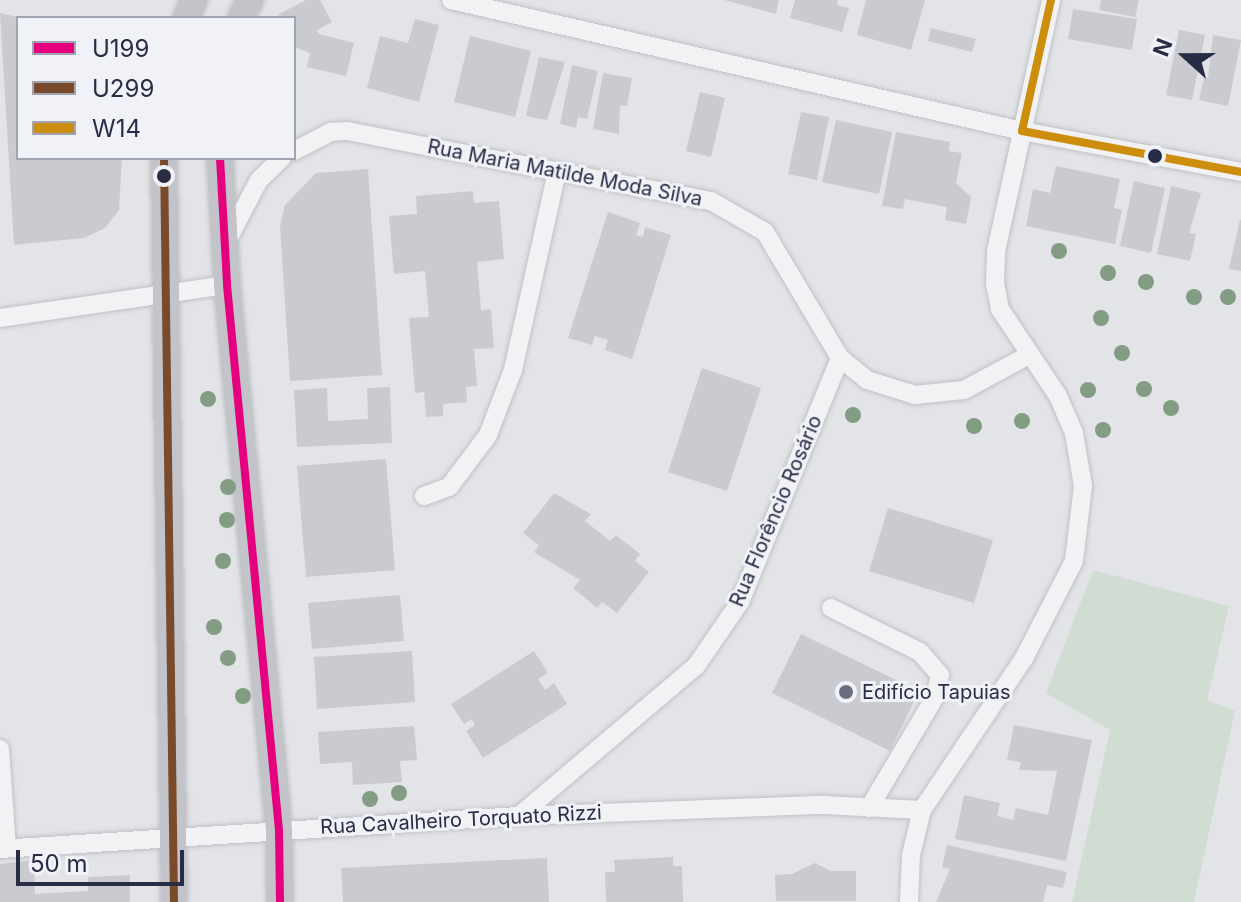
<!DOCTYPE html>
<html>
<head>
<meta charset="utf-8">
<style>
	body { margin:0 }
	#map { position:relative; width:1241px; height:902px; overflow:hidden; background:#e3e4e8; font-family:Inter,sans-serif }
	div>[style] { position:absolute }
	.green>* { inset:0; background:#d1dcd2 }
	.building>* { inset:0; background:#cacbd0 }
	.roads { filter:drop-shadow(0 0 2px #c0c1c6) drop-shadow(0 0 2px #c0c1c6) }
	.minor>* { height:18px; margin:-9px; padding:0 9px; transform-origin:9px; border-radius:9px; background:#f2f2f4 }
	.secondary>* { height:26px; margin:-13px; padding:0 13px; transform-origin:13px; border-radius:13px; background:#c3c4ca }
	.bus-1>* { height:8px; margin:-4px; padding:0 4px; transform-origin:4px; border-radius:4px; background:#e5007d }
	.bus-2>* { height:8px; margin:-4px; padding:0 4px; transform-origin:4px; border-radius:4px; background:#7a4b2a }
	.bus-3>* { height:8px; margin:-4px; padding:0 4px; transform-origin:4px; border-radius:4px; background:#cd8e0e }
	.trees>* { width:16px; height:16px; margin:-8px; border-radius:50%; background:#839c84 }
	.dots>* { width:22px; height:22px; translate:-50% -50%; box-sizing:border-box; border:4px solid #f0f2f8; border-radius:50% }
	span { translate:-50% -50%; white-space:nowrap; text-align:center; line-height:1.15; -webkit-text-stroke:6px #f0f2f8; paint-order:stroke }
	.street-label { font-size:20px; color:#272d44 }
	.poi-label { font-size:20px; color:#272d44 }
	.left { translate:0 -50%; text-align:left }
	.legend { position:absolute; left:16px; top:16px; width:280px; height:144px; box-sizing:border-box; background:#f0f2f8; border:2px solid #a0a3b0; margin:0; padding:10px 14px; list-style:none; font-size:24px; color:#272d44 }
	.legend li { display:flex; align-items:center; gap:16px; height:40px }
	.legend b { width:40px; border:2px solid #a0a3b0 }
	.north { position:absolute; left:1145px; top:16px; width:80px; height:80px; -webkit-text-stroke:6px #f0f2f8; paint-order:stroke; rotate:291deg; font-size:22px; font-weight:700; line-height:32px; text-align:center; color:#272d44 }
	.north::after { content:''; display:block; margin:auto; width:28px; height:36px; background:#272d44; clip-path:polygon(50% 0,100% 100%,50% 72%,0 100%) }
	.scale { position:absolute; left:16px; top:850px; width:168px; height:36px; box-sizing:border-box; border:4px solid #272d44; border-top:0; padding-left:10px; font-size:24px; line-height:28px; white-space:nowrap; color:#272d44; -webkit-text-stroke:6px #f0f2f8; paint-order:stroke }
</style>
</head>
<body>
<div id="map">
	<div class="green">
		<i style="clip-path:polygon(1093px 570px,1229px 606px,1207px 700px,1235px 711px,1194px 902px,1072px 902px,1110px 730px,1046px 693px)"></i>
	</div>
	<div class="building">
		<i style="clip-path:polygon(306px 0,320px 0,332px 22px,317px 30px,319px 34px,354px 43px,346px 76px,307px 67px,310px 53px,294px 47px,294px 18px,277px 15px)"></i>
		<i style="clip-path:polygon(724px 0,779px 0,776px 14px)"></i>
		<i style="clip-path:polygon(795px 0,838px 0,837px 5px,849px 8px,842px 32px,790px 18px)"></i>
		<i style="clip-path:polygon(866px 0,925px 0,911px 50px,857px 35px)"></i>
		<i style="clip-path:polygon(1101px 0,1139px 0,1135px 17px,1099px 10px)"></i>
		<i style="clip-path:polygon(1073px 9px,1137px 19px,1132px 50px,1068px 39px)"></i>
		<i style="clip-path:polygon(0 13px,18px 17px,18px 158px,122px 158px,119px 210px,105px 228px,84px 238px,14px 245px)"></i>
		<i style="clip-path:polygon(415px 19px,439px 25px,419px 102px,367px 88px,380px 36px,408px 43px)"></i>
		<i style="clip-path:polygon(931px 28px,976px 39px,972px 52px,928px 41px)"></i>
		<i style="clip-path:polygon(1179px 30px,1205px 35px,1192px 100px,1166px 95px)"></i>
		<i style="clip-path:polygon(1213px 35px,1241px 40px,1228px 106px,1199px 100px,1204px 78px,1208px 78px)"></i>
		<i style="clip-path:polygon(470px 36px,531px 51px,515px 117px,454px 102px)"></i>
		<i style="clip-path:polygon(539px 57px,565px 62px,547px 120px,526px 116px)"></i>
		<i style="clip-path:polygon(572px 65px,598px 71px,587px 119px,578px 117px,576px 128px,560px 124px)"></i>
		<i style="clip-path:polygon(603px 73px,632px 78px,627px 106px,620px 105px,619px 134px,593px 129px)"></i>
		<i style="clip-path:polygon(700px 92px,725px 98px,711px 157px,686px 151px)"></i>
		<i style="clip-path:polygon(801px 112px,829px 117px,817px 180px,788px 174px)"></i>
		<i style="clip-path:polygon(836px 120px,892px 132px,879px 194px,822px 182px)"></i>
		<i style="clip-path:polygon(896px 132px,950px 142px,949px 151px,962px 153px,956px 183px,971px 197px,966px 224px,945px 220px,947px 207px,905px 199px,903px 209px,882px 206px)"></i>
		<i style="clip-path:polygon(1056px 166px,1120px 179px,1114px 208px,1122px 210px,1115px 244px,1026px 226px,1033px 189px,1050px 193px)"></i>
		<i style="clip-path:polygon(368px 169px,382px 375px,290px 381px,280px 226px,285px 205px,316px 173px)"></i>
		<i style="clip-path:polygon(1134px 181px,1165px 188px,1151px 253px,1120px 246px)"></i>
		<i style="clip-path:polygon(1171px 186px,1201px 193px,1189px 233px,1196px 234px,1190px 261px,1157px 254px)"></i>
		<i style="clip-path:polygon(473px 191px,474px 203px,499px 201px,504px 259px,477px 262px,481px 310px,491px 309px,494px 348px,474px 349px,477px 386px,466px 387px,467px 402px,443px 404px,443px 416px,426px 417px,424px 392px,415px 393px,409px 318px,429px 317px,425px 271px,394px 274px,389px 216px,417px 214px,416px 196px)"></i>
		<i style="clip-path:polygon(608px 212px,640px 223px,636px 235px,643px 237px,645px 227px,671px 235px,632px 359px,605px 350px,608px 340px,595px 336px,592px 345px,568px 338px)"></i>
		<i style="clip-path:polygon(1240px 220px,1241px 220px,1241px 271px,1229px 269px)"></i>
		<i style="clip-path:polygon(702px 368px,761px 388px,727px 491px,668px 472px)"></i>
		<i style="clip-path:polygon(390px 387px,392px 443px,297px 447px,294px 390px,327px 388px,328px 421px,368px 419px,367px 388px)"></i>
		<i style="clip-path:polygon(386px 459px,395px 570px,306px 577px,297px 466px)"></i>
		<i style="clip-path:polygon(554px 493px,591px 514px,585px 521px,610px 541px,616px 535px,640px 554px,635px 561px,649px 572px,617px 613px,602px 602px,597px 608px,573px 588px,580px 580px,534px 552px,539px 545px,523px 533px)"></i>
		<i style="clip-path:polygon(888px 508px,993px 540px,974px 603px,869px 571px)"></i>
		<i style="clip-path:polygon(400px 595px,404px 641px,312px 649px,308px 603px)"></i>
		<i style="clip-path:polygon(801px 634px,919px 691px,890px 751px,772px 693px)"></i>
		<i style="clip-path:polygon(412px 651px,415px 702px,317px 709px,314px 657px)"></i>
		<i style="clip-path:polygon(534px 651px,548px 673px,538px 679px,545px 690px,554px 683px,567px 704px,483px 758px,466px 731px,475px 725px,472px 719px,464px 724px,451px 704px)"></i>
		<i style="clip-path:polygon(1014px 725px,1092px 740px,1066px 861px,955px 839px,964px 795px,1000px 803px,997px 816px,1013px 820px,1016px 808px,1048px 815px,1057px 771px,1019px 770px,1021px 762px,1007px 760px)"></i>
		<i style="clip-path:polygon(414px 726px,417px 760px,400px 761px,402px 782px,353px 785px,352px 762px,320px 764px,318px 732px)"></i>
		<i style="clip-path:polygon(947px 845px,1067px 872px,1063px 888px,1047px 885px,1043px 902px,936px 902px,950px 869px,942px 867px)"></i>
		<i style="clip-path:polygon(673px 857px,673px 866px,682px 866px,683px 902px,606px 902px,605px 872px,615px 872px,614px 860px)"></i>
		<i style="clip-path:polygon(547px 858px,549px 902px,343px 902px,341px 868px)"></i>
		<i style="clip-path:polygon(34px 860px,35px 894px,88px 891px,88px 877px,130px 875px,130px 902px,0 902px,0 864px)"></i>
		<i style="clip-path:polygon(815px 863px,831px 871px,856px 871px,856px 901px,776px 901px,775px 875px,792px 874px)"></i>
	</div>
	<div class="roads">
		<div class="minor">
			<i style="left:451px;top:0;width:586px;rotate:12.92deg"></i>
			<i style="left:1022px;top:131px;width:223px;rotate:10.6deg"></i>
			<i style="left:294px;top:151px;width:42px;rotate:-27.2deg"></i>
			<i style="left:331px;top:132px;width:16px;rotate:-4deg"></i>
			<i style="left:347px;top:131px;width:371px;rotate:10.9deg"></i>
			<i style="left:711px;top:201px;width:62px;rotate:29.9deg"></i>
			<i style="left:765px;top:232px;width:147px;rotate:59.2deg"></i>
			<i style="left:840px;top:358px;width:35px;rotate:39deg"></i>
			<i style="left:867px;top:380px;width:50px;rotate:17.4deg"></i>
			<i style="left:915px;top:395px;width:49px;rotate:-5.8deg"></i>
			<i style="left:964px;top:390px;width:74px;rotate:-28.3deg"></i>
			<i style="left:226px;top:243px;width:71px;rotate:-62.4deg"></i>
			<i style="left:259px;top:180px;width:32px;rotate:-44deg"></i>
			<i style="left:0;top:318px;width:229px;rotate:-8.3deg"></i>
			<i style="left:424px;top:496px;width:27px;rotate:-20deg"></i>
			<i style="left:449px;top:487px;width:65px;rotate:-53.1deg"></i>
			<i style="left:488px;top:435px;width:70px;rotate:-69deg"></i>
			<i style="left:513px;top:370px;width:203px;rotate:-77.5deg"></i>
			<i style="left:831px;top:608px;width:99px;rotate:26.3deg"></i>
			<i style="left:920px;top:652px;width:30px;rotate:49deg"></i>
			<i style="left:940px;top:675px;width:23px;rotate:103deg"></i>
			<i style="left:935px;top:697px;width:129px;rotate:120.7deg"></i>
			<i style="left:0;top:749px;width:99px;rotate:86deg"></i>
			<i style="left:519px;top:816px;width:232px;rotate:-40.3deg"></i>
			<i style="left:696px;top:666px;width:78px;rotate:-55.5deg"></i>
			<i style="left:740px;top:602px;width:264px;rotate:-67.7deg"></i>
			<i style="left:0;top:849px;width:520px;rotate:-3.64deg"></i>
			<i style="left:519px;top:816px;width:305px;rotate:-2.1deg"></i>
			<i style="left:824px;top:805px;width:98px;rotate:2.9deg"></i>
			<i style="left:909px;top:902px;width:47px;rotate:-87.6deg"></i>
			<i style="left:911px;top:855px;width:46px;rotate:-76.3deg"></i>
			<i style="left:922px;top:810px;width:183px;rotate:-56.1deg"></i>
			<i style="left:1024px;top:658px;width:109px;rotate:-62.7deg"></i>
			<i style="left:1074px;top:561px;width:76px;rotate:-83.2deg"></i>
			<i style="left:1083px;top:486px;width:54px;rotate:-99.6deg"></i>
			<i style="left:1074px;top:433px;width:40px;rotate:-113.4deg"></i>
			<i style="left:1058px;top:396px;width:105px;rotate:-123.7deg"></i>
			<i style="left:1000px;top:309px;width:25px;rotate:-101deg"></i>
			<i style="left:995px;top:284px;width:33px;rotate:-88deg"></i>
			<i style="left:996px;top:251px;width:257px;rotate:-77.6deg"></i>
		</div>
		<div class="secondary">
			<i style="left:186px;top:18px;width:20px;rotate:-66deg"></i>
			<i style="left:241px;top:18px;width:20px;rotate:-63deg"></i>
			<i style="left:164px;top:158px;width:744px;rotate:89.23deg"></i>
			<i style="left:220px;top:158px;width:127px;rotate:86.8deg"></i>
			<i style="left:227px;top:285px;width:547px;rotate:84.55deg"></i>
			<i style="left:279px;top:830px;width:72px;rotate:89.2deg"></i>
		</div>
	</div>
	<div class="bus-1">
		<i style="left:220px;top:158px;width:127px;rotate:86.8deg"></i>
		<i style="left:227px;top:285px;width:547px;rotate:84.55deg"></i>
		<i style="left:279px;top:830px;width:72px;rotate:89.2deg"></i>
	</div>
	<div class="bus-2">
		<i style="left:164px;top:158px;width:744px;rotate:89.23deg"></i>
	</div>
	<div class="bus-3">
		<i style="left:1051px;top:0;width:134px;rotate:102.5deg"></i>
		<i style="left:1022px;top:131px;width:223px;rotate:10.6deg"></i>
	</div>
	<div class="trees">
		<i style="left:1059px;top:251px"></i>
		<i style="left:1108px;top:273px"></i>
		<i style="left:1146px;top:282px"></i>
		<i style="left:1194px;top:297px"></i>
		<i style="left:1228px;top:297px"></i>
		<i style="left:1101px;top:318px"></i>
		<i style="left:1122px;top:353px"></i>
		<i style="left:1144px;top:389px"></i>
		<i style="left:1088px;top:390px"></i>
		<i style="left:208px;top:399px"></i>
		<i style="left:1171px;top:408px"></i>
		<i style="left:853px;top:415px"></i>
		<i style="left:1022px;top:421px"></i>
		<i style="left:974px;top:426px"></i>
		<i style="left:1103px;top:430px"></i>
		<i style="left:228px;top:487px"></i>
		<i style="left:227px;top:520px"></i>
		<i style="left:223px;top:561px"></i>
		<i style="left:214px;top:627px"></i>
		<i style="left:228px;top:658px"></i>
		<i style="left:243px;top:696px"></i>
		<i style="left:399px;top:793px"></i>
		<i style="left:370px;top:799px"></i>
	</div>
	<div class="dots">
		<i style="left:1155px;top:156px;background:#272d44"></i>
		<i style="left:164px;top:176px;background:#272d44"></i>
		<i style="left:846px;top:692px;background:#696d7d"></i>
	</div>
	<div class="street-label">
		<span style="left:565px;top:173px;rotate:11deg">Rua Maria Matilde Moda Silva</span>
		<span style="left:776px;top:511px;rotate:-67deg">Rua Florêncio Rosário</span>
		<span style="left:461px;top:820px;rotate:-3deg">Rua Cavalheiro Torquato Rizzi</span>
	</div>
	<div class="poi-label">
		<span class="left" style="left:862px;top:692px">Edifício Tapuias</span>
	</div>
	<ul class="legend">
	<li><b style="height:10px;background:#e5007d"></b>U199</li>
	<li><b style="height:10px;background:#7a4b2a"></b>U299</li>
	<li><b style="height:10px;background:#cd8e0e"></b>W14</li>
	</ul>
	<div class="north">N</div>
	<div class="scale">50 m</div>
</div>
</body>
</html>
